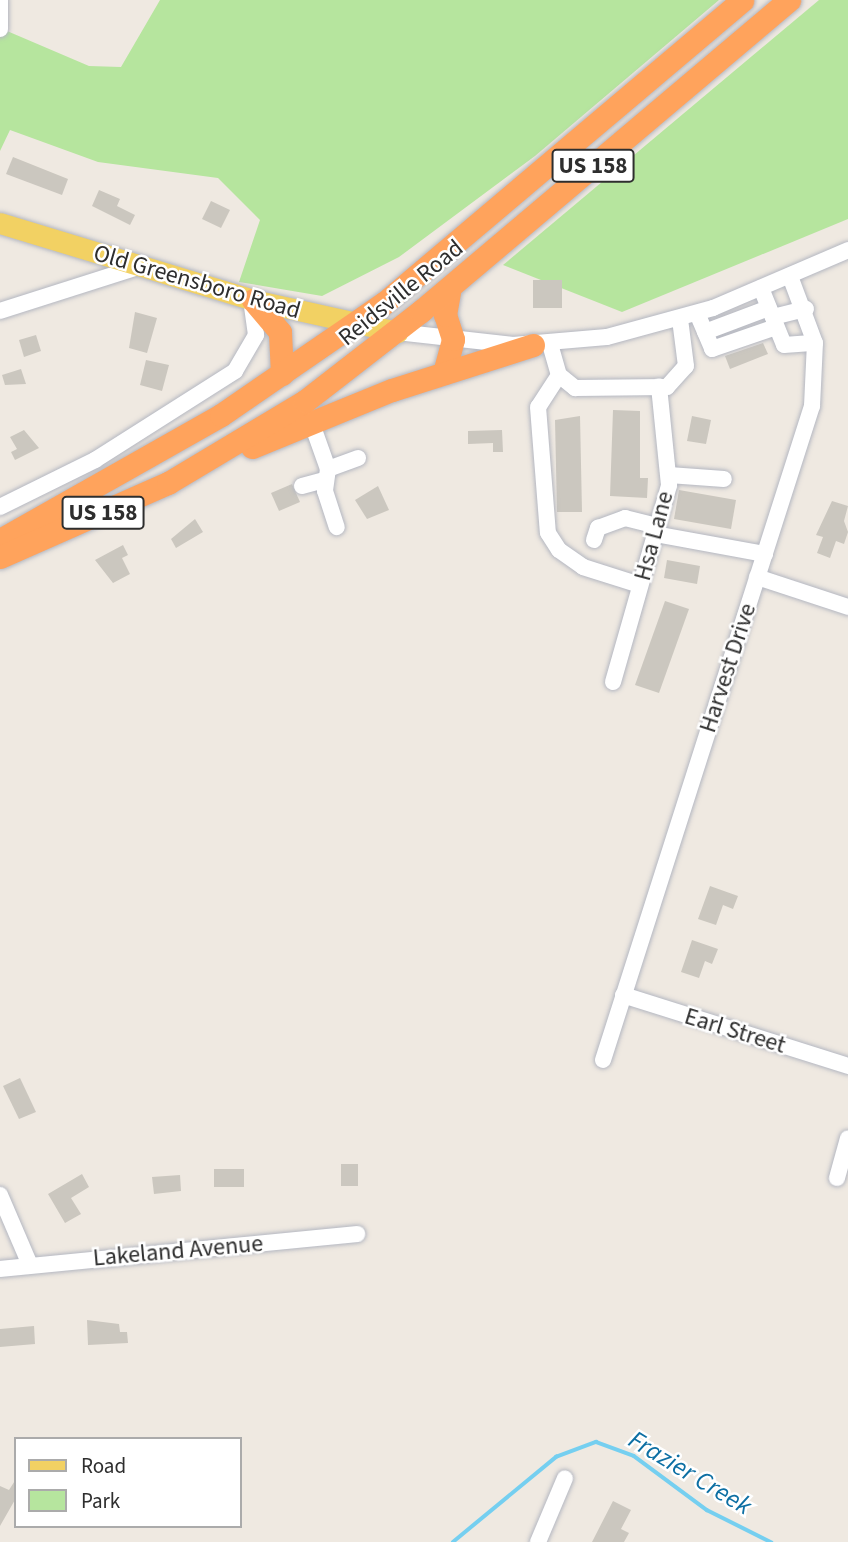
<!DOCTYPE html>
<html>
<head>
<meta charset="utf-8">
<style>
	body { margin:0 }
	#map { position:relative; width:848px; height:1542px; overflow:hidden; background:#efe9e1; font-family:"Source Sans 3",sans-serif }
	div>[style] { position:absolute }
	.green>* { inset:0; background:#b6e59e }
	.stream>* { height:3.5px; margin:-1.75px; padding:0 1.75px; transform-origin:1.75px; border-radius:1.75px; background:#75cff0 }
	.building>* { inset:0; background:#cbc7bf }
	.roads { filter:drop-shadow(0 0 2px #b4b7c1) drop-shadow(0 0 2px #b4b7c1) }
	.minor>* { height:16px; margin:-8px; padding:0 8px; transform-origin:8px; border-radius:8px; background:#fff }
	.major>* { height:21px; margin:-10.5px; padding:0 10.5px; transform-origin:10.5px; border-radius:10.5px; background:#f2d163 }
	.highway>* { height:23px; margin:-11.5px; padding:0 11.5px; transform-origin:11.5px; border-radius:11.5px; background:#ffa35c }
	span { translate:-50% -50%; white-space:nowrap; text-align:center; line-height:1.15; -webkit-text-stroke:5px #fff; paint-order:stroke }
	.shield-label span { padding:2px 5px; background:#fff; border:2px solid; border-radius:5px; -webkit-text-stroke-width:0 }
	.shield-label { font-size:23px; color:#2e2e2e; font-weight:700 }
	.street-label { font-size:24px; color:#2e2e2e }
	.water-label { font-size:26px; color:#0d6fa3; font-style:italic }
	.legend { position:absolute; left:14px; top:1437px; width:228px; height:91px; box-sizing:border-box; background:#fff; border:2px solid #ababab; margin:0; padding:9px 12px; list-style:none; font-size:21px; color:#2e2e2e }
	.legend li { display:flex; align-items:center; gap:14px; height:35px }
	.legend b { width:35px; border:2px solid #ababab }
</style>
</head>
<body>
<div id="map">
	<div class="green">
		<i style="clip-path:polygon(160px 0,719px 0,535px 156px,399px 257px,322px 296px,239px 282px,260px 220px,218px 178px,98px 162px,10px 130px,0 151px,0 28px,89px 66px,121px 67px)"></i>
		<i style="clip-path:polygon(819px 0,848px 0,848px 219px,622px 312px,503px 265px)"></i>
	</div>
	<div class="stream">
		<i style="left:453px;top:1542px;width:134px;rotate:-39.5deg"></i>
		<i style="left:556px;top:1457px;width:43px;rotate:-20.6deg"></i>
		<i style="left:596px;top:1442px;width:40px;rotate:20.2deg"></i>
		<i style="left:634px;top:1456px;width:91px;rotate:36.5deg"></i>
		<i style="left:707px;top:1510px;width:72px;rotate:26.6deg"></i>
	</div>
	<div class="building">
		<i style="clip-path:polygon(13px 157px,68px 179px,62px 195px,6px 174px)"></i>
		<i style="clip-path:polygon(99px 190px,120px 199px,117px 206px,135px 215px,130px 225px,92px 206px)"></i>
		<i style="clip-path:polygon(211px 201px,230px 210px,221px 228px,202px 219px)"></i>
		<i style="clip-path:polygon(533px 280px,562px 280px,562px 308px,533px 308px)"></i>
		<i style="clip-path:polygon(135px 312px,157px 318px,147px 353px,129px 348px)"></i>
		<i style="clip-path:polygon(36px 335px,41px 351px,24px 357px,19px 340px)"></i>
		<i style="clip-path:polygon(763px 343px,768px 354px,730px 369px,725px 356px)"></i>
		<i style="clip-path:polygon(146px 360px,169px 365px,162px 391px,140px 385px)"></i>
		<i style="clip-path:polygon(21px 369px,26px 384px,5px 385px,2px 375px)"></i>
		<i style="clip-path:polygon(613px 410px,640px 411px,640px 478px,648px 478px,647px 498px,610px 496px)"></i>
		<i style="clip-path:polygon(580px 416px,582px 512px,557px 512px,555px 420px)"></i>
		<i style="clip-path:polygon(692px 416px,711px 420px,706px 444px,687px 441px)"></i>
		<i style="clip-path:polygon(24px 430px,39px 448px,15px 460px,11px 452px,17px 449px,10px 437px)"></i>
		<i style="clip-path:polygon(502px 430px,503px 452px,493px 452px,493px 443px,468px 444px,468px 431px)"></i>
		<i style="clip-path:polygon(292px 484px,300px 502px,279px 511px,271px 493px)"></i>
		<i style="clip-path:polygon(378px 486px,389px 510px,367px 519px,355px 500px)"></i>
		<i style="clip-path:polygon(679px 490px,736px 500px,731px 529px,674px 519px)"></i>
		<i style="clip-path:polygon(832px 501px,848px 506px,844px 521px,848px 532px,844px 544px,836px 541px,830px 558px,817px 553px,823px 537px,816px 535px)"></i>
		<i style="clip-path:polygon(195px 519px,203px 532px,176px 548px,171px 539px)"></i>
		<i style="clip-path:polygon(123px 545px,128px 555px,122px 558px,130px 574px,113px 583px,95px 560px)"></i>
		<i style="clip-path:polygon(667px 560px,700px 566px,697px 584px,664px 578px)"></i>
		<i style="clip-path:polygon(665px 601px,689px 609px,659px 693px,635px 685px)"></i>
		<i style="clip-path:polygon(710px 886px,738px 896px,733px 909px,723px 905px,716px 925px,698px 919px)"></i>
		<i style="clip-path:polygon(692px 940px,718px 949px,712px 964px,705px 961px,699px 978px,681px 972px)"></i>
		<i style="clip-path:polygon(20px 1078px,36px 1112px,19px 1119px,3px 1086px)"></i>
		<i style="clip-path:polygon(341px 1164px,358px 1164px,358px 1186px,341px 1186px)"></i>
		<i style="clip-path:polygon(214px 1169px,244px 1169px,244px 1187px,214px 1187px)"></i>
		<i style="clip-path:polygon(82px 1174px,89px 1187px,71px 1198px,81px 1214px,65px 1223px,48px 1194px)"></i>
		<i style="clip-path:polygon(180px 1175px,181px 1191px,154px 1194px,152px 1177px)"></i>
		<i style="clip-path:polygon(87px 1320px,119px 1324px,120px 1332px,127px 1332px,128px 1343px,88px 1345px)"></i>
		<i style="clip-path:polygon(34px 1326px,35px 1344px,0 1347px,0 1329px)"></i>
		<i style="clip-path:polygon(16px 1479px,16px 1498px,0 1526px,0 1486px,9px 1490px)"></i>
		<i style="clip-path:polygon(613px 1501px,631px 1510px,621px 1529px,629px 1533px,624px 1542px,592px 1542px)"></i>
	</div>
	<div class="roads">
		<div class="minor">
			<i style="left:0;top:29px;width:29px;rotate:-90deg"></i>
			<i style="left:761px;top:288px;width:61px;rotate:68deg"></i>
			<i style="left:784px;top:345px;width:31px;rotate:-4deg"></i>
			<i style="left:0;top:311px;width:148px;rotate:-17.7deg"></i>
			<i style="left:697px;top:313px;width:39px;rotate:67deg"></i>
			<i style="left:712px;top:349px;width:68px;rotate:-19deg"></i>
			<i style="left:773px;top:317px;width:34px;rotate:-14deg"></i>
			<i style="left:397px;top:332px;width:117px;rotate:6.4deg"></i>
			<i style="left:513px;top:345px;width:94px;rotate:-4.9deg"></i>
			<i style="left:607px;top:337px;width:110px;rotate:-15.3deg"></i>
			<i style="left:713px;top:308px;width:147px;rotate:-23.2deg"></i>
			<i style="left:705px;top:332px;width:68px;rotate:-20.6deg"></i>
			<i style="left:550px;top:344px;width:32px;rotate:74deg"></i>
			<i style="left:559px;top:375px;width:21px;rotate:39deg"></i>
			<i style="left:575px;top:388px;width:92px;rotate:-0.6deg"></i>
			<i style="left:667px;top:387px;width:28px;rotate:-48deg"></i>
			<i style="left:686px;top:366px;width:47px;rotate:-97.3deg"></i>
			<i style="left:559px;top:375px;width:38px;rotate:123deg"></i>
			<i style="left:538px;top:407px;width:126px;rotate:85.5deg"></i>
			<i style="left:548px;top:533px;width:20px;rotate:57deg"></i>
			<i style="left:559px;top:550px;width:29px;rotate:35deg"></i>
			<i style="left:583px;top:567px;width:60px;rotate:17.5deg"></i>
			<i style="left:312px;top:424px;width:48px;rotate:70.4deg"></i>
			<i style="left:328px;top:469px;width:22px;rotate:98deg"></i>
			<i style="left:325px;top:491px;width:38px;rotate:72deg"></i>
			<i style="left:328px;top:469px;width:32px;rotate:-20deg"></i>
			<i style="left:669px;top:475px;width:55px;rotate:4.2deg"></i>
			<i style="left:302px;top:486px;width:23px;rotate:-15deg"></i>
			<i style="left:0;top:507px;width:106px;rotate:-26.3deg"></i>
			<i style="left:95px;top:460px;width:166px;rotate:-32.4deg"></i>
			<i style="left:235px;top:371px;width:42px;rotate:-59.7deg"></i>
			<i style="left:256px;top:335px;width:35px;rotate:-98deg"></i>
			<i style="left:655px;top:534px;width:112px;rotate:10.3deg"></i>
			<i style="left:594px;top:540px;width:13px;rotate:-72deg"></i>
			<i style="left:598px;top:528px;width:29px;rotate:-20deg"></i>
			<i style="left:625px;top:518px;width:33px;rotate:14deg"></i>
			<i style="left:757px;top:577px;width:96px;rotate:18.2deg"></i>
			<i style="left:613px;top:682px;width:205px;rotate:-74.1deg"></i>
			<i style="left:669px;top:485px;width:99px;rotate:-95.8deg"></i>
			<i style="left:623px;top:995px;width:236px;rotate:17.5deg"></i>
			<i style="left:603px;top:1060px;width:687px;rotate:-72.28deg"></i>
			<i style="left:812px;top:406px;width:63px;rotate:-87.3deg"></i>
			<i style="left:815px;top:343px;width:72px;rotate:-110.5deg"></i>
			<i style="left:837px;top:1178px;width:41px;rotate:-74.6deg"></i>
			<i style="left:0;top:1195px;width:76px;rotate:66.8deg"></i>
			<i style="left:0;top:1269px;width:359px;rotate:-5.6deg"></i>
			<i style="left:538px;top:1542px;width:69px;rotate:-67.1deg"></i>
		</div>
		<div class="major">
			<i style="left:0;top:223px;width:264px;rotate:16.9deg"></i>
			<i style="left:253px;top:300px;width:148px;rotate:12.5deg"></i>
		</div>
		<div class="highway">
			<i style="left:253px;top:300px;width:42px;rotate:49.8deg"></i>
			<i style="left:280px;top:332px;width:42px;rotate:87.3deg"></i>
			<i style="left:444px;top:373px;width:35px;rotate:-75deg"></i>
			<i style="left:453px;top:339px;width:25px;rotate:-108deg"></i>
			<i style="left:445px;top:315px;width:28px;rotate:-80deg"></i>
			<i style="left:252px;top:447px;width:151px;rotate:-22.2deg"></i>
			<i style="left:392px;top:390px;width:148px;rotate:-17.7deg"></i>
			<i style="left:0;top:540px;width:254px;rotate:-29.5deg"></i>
			<i style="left:221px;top:415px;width:198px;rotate:-34.5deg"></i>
			<i style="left:384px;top:303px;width:469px;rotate:-40.2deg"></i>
			<i style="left:0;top:557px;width:184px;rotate:-23.8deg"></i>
			<i style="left:168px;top:483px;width:160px;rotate:-30.9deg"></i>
			<i style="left:305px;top:401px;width:147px;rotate:-37.8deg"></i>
			<i style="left:421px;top:311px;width:482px;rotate:-40.2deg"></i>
		</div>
	</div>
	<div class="shield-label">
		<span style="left:593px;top:166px">US 158</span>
		<span style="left:103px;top:513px">US 158</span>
	</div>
	<div class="street-label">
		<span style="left:197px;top:282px;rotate:16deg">Old Greensboro Road</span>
		<span style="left:401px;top:293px;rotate:-39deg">Reidsville Road</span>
		<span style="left:654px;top:536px;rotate:-75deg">Hsa Lane</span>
		<span style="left:728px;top:668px;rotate:-72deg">Harvest Drive</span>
		<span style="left:735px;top:1031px;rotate:17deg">Earl Street</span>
		<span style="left:178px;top:1251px;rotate:-5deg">Lakeland Avenue</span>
	</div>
	<div class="water-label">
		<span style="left:690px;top:1473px;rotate:31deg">Frazier Creek</span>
	</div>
	<ul class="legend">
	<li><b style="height:9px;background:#f2d163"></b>Road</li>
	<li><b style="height:19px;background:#b6e59e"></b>Park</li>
	</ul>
</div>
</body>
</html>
